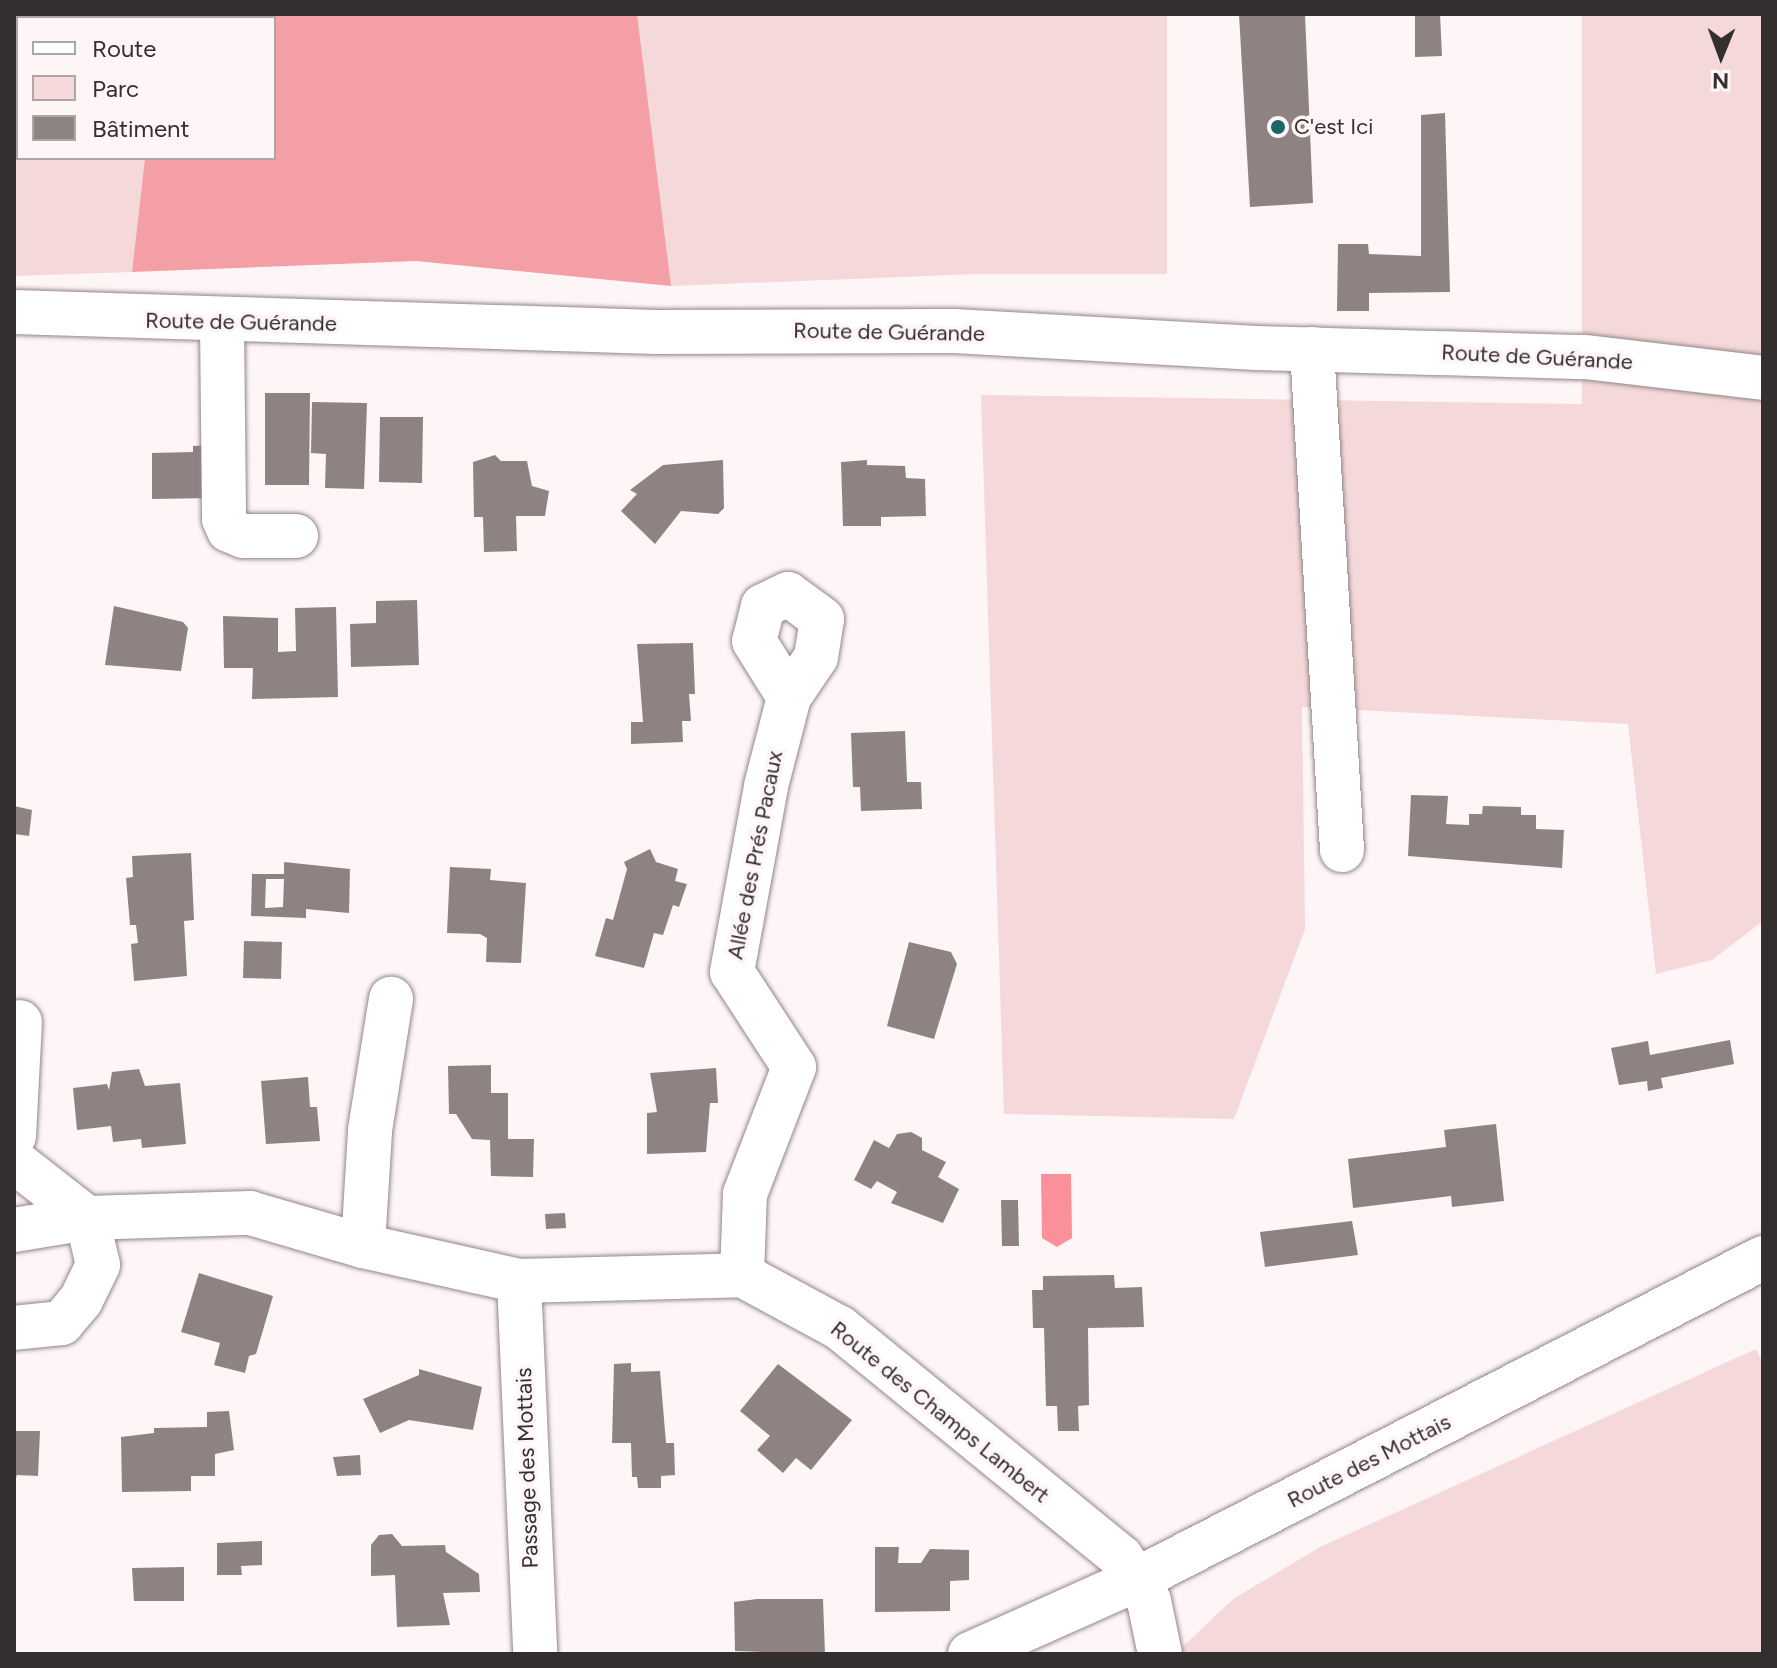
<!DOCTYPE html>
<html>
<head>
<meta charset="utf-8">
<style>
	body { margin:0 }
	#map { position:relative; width:1777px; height:1668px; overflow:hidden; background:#fef5f6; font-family:Figtree,sans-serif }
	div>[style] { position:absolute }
	.green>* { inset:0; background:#f5d8d9 }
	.forest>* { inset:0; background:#f49fa5 }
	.water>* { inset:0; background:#fa9099 }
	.building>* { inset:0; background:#8f8283 }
	.roads { filter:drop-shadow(0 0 2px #938687) drop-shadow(0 0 2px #938687) }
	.minor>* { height:44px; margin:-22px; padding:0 22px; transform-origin:22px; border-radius:22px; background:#fff }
	.dots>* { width:22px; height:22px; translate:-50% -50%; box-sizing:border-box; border:4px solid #fef5f6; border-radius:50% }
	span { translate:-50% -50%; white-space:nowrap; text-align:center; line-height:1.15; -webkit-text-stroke:7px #fef5f6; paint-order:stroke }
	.poi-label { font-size:22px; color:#342f2f }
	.left { translate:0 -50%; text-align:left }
	.street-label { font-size:22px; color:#342f2f }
	.frame { position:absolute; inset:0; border:16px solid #342f2f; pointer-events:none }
	.legend { position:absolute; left:16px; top:16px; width:260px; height:144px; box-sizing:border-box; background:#fef5f6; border:2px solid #ada6a6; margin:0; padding:10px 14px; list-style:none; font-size:24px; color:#342f2f }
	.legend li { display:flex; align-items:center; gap:16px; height:40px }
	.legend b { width:40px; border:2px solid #ada6a6 }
	.north { position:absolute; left:1681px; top:16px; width:80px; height:80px; -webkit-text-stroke:6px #fef5f6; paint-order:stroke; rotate:181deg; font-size:22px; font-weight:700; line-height:32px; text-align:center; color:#342f2f }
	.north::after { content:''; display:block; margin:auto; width:28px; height:36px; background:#342f2f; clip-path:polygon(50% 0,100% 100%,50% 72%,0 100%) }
</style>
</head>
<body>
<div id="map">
	<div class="green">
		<i style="clip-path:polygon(14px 14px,162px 14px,18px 18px,18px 158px,145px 158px,132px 272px,14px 276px)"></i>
		<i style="clip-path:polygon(637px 14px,1167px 14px,1167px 274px,976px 274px,671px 286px)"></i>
		<i style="clip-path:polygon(1582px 14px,1763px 14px,1763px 921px,1712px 960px,1656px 974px,1628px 724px,1302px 707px,1305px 929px,1234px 1119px,1004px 1114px,981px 395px,1582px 404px)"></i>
		<i style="clip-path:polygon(1756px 1349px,1763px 1363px,1763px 1654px,1175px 1654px,1233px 1599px,1320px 1547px)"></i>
	</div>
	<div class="forest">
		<i style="clip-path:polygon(162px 14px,637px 14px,671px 286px,416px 261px,132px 272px,145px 158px,274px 158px,274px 18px,161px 18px)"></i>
	</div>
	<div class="water">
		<i style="clip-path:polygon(1041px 1174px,1071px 1174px,1072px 1238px,1057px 1247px,1042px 1238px)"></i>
	</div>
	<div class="building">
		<i style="clip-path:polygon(1239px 14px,1305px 14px,1313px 203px,1250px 207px)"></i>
		<i style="clip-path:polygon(1415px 14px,1440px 14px,1442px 56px,1415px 57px)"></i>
		<i style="clip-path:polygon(1445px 113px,1450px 292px,1369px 293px,1369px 311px,1337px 311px,1338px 244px,1368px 244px,1369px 254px,1421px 256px,1421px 115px)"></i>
		<i style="clip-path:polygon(265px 393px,310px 393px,309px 485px,265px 485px)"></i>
		<i style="clip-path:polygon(312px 402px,367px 403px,364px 489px,325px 488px,326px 454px,311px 453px)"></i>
		<i style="clip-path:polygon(380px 417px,423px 417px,422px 483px,379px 482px)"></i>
		<i style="clip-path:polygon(212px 445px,213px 498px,152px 499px,152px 453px,193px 452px,193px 446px)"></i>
		<i style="clip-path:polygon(495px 455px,501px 461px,527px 461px,532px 486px,549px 491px,545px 516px,516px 516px,517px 551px,484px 552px,483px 517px,474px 517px,473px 462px)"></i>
		<i style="clip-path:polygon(723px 460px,724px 508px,718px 514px,681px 511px,655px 544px,621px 511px,637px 494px,630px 490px,663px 465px)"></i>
		<i style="clip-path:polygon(867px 460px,867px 465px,905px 466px,906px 478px,925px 479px,926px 516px,881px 517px,881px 526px,843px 526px,841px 462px)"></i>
		<i style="clip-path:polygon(417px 600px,419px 665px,351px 667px,350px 624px,376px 623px,376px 601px)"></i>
		<i style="clip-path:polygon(114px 606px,183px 622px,188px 628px,181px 671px,105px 665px)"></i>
		<i style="clip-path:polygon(336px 607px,338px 697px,252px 699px,253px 668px,224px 668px,223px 616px,278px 618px,278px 652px,296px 651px,295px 608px)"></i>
		<i style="clip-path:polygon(693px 643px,695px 694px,689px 694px,691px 721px,682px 721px,683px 742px,631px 744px,631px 722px,643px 722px,637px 644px)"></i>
		<i style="clip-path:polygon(905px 731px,907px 782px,921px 782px,922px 809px,861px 811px,860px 787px,853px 787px,851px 733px)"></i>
		<i style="clip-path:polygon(1411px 795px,1448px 796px,1446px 824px,1469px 825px,1469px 814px,1482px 814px,1483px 806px,1521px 807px,1521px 815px,1536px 815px,1536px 829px,1564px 830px,1562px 868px,1408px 856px)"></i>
		<i style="clip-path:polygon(14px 806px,32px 810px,29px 836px,14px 834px)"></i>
		<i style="clip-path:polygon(650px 849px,656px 862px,678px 869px,675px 881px,687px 884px,679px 907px,673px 905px,663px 935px,654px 933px,644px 968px,595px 956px,606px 918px,613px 920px,627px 869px,624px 862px)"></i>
		<i style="clip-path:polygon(191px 853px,194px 920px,184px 921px,187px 976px,134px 981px,131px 944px,138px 943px,136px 925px,130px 925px,126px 878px,133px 877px,132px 856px)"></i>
		<i style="clip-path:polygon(evenodd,284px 862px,350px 869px,349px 913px,306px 909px,306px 918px,251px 916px,252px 874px,284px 874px,284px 862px,266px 879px,284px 879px,283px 907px,265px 908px,266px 879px)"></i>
		<i style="clip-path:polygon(450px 867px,491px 869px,490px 880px,526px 883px,521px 963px,486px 962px,487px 938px,480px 934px,447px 933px)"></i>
		<i style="clip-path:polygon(244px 941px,282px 942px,281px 979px,243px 978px)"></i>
		<i style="clip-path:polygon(909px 942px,951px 952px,957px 964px,934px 1039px,887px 1026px)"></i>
		<i style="clip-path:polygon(1730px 1040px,1734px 1064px,1661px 1078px,1663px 1088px,1648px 1091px,1647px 1081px,1619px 1085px,1611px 1048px,1648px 1041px,1650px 1055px)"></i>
		<i style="clip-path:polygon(491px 1065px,491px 1093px,508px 1093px,508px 1139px,534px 1139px,533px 1177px,491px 1176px,490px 1140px,472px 1139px,456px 1114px,449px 1114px,448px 1066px)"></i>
		<i style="clip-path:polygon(716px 1068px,718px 1103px,710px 1103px,706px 1152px,647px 1154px,647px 1113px,657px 1112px,650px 1073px)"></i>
		<i style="clip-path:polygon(139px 1069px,145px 1086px,180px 1083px,186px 1144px,142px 1148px,141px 1139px,113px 1142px,111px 1126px,77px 1130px,73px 1088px,107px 1084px,109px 1090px,112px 1072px)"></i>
		<i style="clip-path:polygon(308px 1077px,310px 1107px,317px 1107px,320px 1141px,266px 1144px,261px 1081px)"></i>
		<i style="clip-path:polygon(1496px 1124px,1504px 1201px,1452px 1207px,1451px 1196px,1353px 1208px,1348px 1159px,1446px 1147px,1444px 1130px)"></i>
		<i style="clip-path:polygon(911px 1132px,922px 1138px,922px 1150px,946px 1162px,938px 1177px,959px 1189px,943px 1223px,891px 1203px,897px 1192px,877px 1181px,871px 1189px,854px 1180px,874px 1140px,889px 1148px,897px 1134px)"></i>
		<i style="clip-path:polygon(1001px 1200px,1018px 1200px,1019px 1246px,1002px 1246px)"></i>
		<i style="clip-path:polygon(565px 1213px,566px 1228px,546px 1229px,545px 1214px)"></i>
		<i style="clip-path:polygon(1352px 1221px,1358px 1255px,1265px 1267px,1260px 1232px)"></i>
		<i style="clip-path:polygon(199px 1273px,273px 1296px,256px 1354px,249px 1356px,245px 1373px,214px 1365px,220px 1343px,181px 1332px)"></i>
		<i style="clip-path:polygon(1114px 1275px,1115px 1288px,1142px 1287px,1144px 1327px,1088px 1328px,1089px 1405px,1078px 1406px,1079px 1431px,1058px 1431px,1057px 1406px,1046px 1406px,1044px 1328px,1033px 1328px,1032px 1290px,1043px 1290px,1043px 1276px)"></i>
		<i style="clip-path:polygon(631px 1363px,631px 1372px,660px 1371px,666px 1443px,674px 1443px,675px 1475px,661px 1476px,661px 1488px,638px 1488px,637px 1477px,632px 1477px,631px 1443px,612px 1443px,614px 1364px)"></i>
		<i style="clip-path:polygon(778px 1364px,852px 1420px,811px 1470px,796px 1458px,783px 1473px,757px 1450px,770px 1436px,740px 1411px)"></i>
		<i style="clip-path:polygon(419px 1369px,482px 1387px,473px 1430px,409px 1420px,380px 1433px,363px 1399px,419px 1375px)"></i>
		<i style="clip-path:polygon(229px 1411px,234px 1450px,215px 1454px,215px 1476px,191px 1476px,191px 1491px,122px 1492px,121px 1437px,154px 1433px,154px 1428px,207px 1427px,207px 1412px)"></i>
		<i style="clip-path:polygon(14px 1431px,40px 1431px,38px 1476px,17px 1475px,14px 1483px)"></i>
		<i style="clip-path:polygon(360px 1455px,361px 1475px,337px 1476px,333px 1457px)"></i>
		<i style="clip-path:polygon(392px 1534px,402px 1546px,445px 1545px,446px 1552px,479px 1574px,480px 1592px,443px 1593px,450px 1625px,397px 1627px,395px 1575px,371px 1576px,371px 1545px,379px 1535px)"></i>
		<i style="clip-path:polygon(262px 1541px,262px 1565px,241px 1566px,242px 1575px,217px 1575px,217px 1543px)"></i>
		<i style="clip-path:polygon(875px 1547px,899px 1547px,898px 1563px,921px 1563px,930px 1549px,969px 1550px,969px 1580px,950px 1581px,950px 1611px,875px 1612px)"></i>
		<i style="clip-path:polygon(184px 1567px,184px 1601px,134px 1601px,132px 1568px)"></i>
		<i style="clip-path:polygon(757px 1599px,823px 1599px,825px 1654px,735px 1651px,734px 1602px)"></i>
	</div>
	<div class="roads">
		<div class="minor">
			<i style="left:14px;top:312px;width:642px;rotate:1.78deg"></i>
			<i style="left:656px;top:332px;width:298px;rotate:-0.2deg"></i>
			<i style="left:954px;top:331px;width:303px;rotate:3.2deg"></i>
			<i style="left:1257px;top:348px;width:328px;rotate:1.6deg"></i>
			<i style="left:1585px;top:357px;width:179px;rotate:6.7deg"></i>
			<i style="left:222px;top:322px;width:197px;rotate:89.4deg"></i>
			<i style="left:224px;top:519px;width:12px;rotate:66deg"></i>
			<i style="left:229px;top:530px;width:15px;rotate:23deg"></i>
			<i style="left:243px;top:536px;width:53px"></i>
			<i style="left:1312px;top:349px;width:502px;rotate:86.57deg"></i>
			<i style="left:14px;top:1136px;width:114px;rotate:-87deg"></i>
			<i style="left:14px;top:1161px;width:93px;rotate:38deg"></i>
			<i style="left:87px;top:1218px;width:48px;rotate:76.8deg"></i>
			<i style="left:98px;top:1265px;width:39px;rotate:116deg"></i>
			<i style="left:81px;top:1300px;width:30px;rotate:130deg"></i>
			<i style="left:62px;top:1323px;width:48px;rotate:174.1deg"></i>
			<i style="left:14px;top:1230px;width:74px;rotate:-9.3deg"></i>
			<i style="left:87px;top:1218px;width:163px;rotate:-1.8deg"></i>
			<i style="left:250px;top:1213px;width:118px;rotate:16.3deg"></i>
			<i style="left:363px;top:1246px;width:160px;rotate:12.6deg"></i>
			<i style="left:519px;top:1281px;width:223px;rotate:-1.5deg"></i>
			<i style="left:742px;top:1275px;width:111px;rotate:28.4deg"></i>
			<i style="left:840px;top:1328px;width:362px;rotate:39.2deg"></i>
			<i style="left:1121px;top:1557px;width:52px;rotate:57.5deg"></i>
			<i style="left:1149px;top:1601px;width:54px;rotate:78.3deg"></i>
			<i style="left:363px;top:1246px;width:116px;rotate:-86.5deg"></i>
			<i style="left:370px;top:1130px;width:133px;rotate:-80.9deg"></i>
			<i style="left:742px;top:1275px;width:81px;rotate:-87.9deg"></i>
			<i style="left:745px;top:1194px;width:136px;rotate:-68.9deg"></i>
			<i style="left:794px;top:1067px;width:113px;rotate:-123.1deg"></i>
			<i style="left:732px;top:972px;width:189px;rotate:-79.6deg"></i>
			<i style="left:766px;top:786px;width:92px;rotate:-75.5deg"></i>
			<i style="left:789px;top:697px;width:48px;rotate:-56deg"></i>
			<i style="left:816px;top:657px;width:38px;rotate:-81deg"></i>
			<i style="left:822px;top:619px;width:42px;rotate:-143.7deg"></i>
			<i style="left:788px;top:594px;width:28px;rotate:154deg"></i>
			<i style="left:763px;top:606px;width:36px;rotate:104deg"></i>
			<i style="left:754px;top:641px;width:66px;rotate:58deg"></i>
			<i style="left:519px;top:1281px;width:373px;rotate:87.5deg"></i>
			<i style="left:970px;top:1654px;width:184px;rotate:-24.1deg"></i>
			<i style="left:1138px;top:1579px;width:703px;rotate:-27.19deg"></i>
		</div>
	</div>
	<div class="dots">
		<i style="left:1278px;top:127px;background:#196767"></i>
	</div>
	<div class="poi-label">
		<span class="left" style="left:1294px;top:127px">C'est Ici</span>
	</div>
	<div class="street-label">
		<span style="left:241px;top:322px;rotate:1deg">Route de Guérande</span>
		<span style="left:889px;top:332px;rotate:1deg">Route de Guérande</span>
		<span style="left:1537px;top:357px;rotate:3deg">Route de Guérande</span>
		<span style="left:755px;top:855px;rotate:-79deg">Allée des Prés Pacaux</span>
		<span style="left:940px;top:1412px;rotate:39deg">Route des Champs Lambert</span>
		<span style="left:1369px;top:1461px;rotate:-27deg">Route des Mottais</span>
		<span style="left:527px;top:1468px;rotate:-92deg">Passage des Mottais</span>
	</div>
	<div class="frame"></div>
	<ul class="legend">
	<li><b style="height:10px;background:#fff"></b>Route</li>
	<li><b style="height:22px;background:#f5d8d9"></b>Parc</li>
	<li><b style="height:22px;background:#8f8283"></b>Bâtiment</li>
	</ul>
	<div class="north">N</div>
</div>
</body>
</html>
